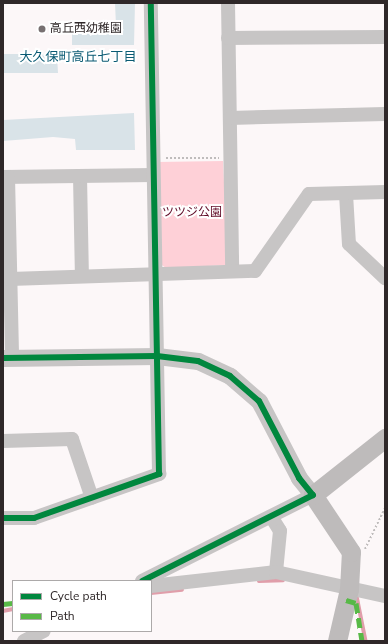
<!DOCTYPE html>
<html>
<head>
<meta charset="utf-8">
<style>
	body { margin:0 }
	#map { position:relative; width:388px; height:644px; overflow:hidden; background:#fcf7f8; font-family:"Nunito Sans","Noto Sans JP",sans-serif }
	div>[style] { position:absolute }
	.green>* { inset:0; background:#fed0d7 }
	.stream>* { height:3.5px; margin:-1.75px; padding:0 1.75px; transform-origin:1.75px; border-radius:1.75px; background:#e09eaa }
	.building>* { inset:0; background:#d9e3e8 }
	.path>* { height:2px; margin-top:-1px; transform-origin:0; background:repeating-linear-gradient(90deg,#bfbcbc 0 2px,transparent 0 4px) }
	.minor>* { height:14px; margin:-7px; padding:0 7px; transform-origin:7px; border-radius:7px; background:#c7c5c5 }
	.tertiary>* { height:17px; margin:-8.5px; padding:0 8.5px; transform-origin:8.5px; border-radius:8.5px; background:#c7c5c5 }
	.secondary>* { height:19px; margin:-9.5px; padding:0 9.5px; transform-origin:9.5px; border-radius:9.5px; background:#bebbbb }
	.quiet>* { height:5px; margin-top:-2.5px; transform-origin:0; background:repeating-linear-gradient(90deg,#58b947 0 10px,transparent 0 15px) }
	.cycleway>* { height:6px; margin:-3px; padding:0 3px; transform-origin:3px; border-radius:3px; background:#00873e }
	.dots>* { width:11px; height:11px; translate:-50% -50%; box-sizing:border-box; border:2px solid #fff; border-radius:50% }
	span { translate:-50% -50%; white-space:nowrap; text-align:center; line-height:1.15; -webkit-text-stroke:4px #fff; paint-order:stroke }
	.poi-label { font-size:12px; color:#2f2829 }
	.left { translate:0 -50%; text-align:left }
	.park-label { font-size:12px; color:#600b27 }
	.neighbourhood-label { font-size:13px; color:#0a5a73 }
	.frame { position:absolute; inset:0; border:4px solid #2f2829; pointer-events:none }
	.legend { position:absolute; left:12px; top:580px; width:140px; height:52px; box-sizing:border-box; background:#fff; border:1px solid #aca9a9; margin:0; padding:5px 7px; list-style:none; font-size:12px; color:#2f2829 }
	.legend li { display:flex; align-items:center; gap:8px; height:20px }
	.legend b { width:20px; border:1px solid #aca9a9 }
</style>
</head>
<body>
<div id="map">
	<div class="green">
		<i style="clip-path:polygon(223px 161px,228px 265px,166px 268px,159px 263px,157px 162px)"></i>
	</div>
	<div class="stream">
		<i style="left:259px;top:581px;width:24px;rotate:-2deg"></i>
		<i style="left:151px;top:593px;width:31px;rotate:-6deg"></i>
		<i style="left:357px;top:596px;width:46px;rotate:78.7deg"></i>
		<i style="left:3px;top:611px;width:10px;rotate:-11deg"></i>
	</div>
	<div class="building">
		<i style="clip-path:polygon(115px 3px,135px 3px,134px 45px,72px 45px,72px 24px,116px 26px)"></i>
		<i style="clip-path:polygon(3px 54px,57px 54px,58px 73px,3px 73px)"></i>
		<i style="clip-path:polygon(134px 113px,135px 150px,76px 150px,75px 139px,53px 137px,3px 141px,3px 120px)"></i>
	</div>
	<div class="path">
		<i style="left:166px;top:158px;width:53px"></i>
		<i style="left:365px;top:549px;width:46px;rotate:-64deg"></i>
	</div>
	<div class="minor">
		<i style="left:228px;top:3px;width:268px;rotate:89.1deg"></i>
		<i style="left:228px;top:38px;width:157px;rotate:-0.4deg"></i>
		<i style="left:230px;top:118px;width:155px;rotate:-1.5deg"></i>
		<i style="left:80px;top:176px;width:100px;rotate:88.9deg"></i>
		<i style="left:3px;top:177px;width:150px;rotate:-0.8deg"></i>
		<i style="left:8px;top:177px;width:181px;rotate:88.7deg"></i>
		<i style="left:346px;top:194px;width:50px;rotate:86.6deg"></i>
		<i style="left:349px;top:244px;width:50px;rotate:43.4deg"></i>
		<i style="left:10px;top:279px;width:245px;rotate:-1.9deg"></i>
		<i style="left:255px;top:271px;width:94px;rotate:-55deg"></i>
		<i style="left:309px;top:194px;width:76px;rotate:-1.5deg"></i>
		<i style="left:3px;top:441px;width:69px;rotate:-1.7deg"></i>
		<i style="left:72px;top:439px;width:62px;rotate:71.3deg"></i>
		<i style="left:3px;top:518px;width:31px"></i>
		<i style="left:34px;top:518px;width:133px;rotate:-19.4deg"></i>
		<i style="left:159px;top:474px;width:471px;rotate:-91deg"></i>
		<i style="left:272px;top:518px;width:15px;rotate:58deg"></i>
		<i style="left:280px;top:531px;width:41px;rotate:95.6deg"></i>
		<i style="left:142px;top:581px;width:191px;rotate:-26.7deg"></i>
		<i style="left:151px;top:586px;width:126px;rotate:-6.4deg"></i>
		<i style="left:276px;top:572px;width:112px;rotate:12.4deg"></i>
		<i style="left:24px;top:641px;width:22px;rotate:-27deg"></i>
	</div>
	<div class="tertiary">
		<i style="left:3px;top:358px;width:154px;rotate:-0.7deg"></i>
		<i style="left:157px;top:356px;width:41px;rotate:7deg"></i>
		<i style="left:198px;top:361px;width:35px;rotate:25deg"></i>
		<i style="left:230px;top:376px;width:38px;rotate:41deg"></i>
		<i style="left:259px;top:401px;width:87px;rotate:62.5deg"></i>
		<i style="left:299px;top:478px;width:22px;rotate:51deg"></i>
	</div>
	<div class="secondary">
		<i style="left:337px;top:641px;width:53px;rotate:-77deg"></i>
		<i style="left:349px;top:589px;width:37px;rotate:-87deg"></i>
		<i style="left:351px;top:552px;width:69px;rotate:-123.7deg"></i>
		<i style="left:313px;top:495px;width:92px;rotate:-38.4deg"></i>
	</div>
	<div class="quiet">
		<i style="left:346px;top:600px;width:10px;rotate:17deg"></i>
		<i style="left:356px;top:603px;width:38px;rotate:81deg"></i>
		<i style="left:3px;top:604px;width:10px;rotate:-6deg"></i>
	</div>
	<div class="cycleway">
		<i style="left:3px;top:358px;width:154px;rotate:-0.7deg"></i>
		<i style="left:157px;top:356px;width:41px;rotate:7deg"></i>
		<i style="left:198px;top:361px;width:35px;rotate:25deg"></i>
		<i style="left:230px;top:376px;width:38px;rotate:41deg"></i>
		<i style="left:259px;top:401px;width:87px;rotate:62.5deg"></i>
		<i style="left:299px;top:478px;width:22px;rotate:51deg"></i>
		<i style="left:313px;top:495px;width:191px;rotate:153.3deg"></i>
		<i style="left:3px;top:518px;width:31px"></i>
		<i style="left:34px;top:518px;width:133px;rotate:-19.4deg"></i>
		<i style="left:159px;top:474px;width:471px;rotate:-91deg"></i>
	</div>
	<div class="dots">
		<i style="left:42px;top:29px;background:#777071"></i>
	</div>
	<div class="poi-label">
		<span class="left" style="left:50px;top:29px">高丘西幼稚園</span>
	</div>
	<div class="park-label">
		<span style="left:192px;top:213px">ツツジ公園</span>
	</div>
	<div class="neighbourhood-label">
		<span style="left:78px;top:57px">大久保町高丘七丁目</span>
	</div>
	<div class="frame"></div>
	<ul class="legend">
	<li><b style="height:5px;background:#00873e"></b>Cycle path</li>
	<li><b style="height:5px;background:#58b947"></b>Path</li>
	</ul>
</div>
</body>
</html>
